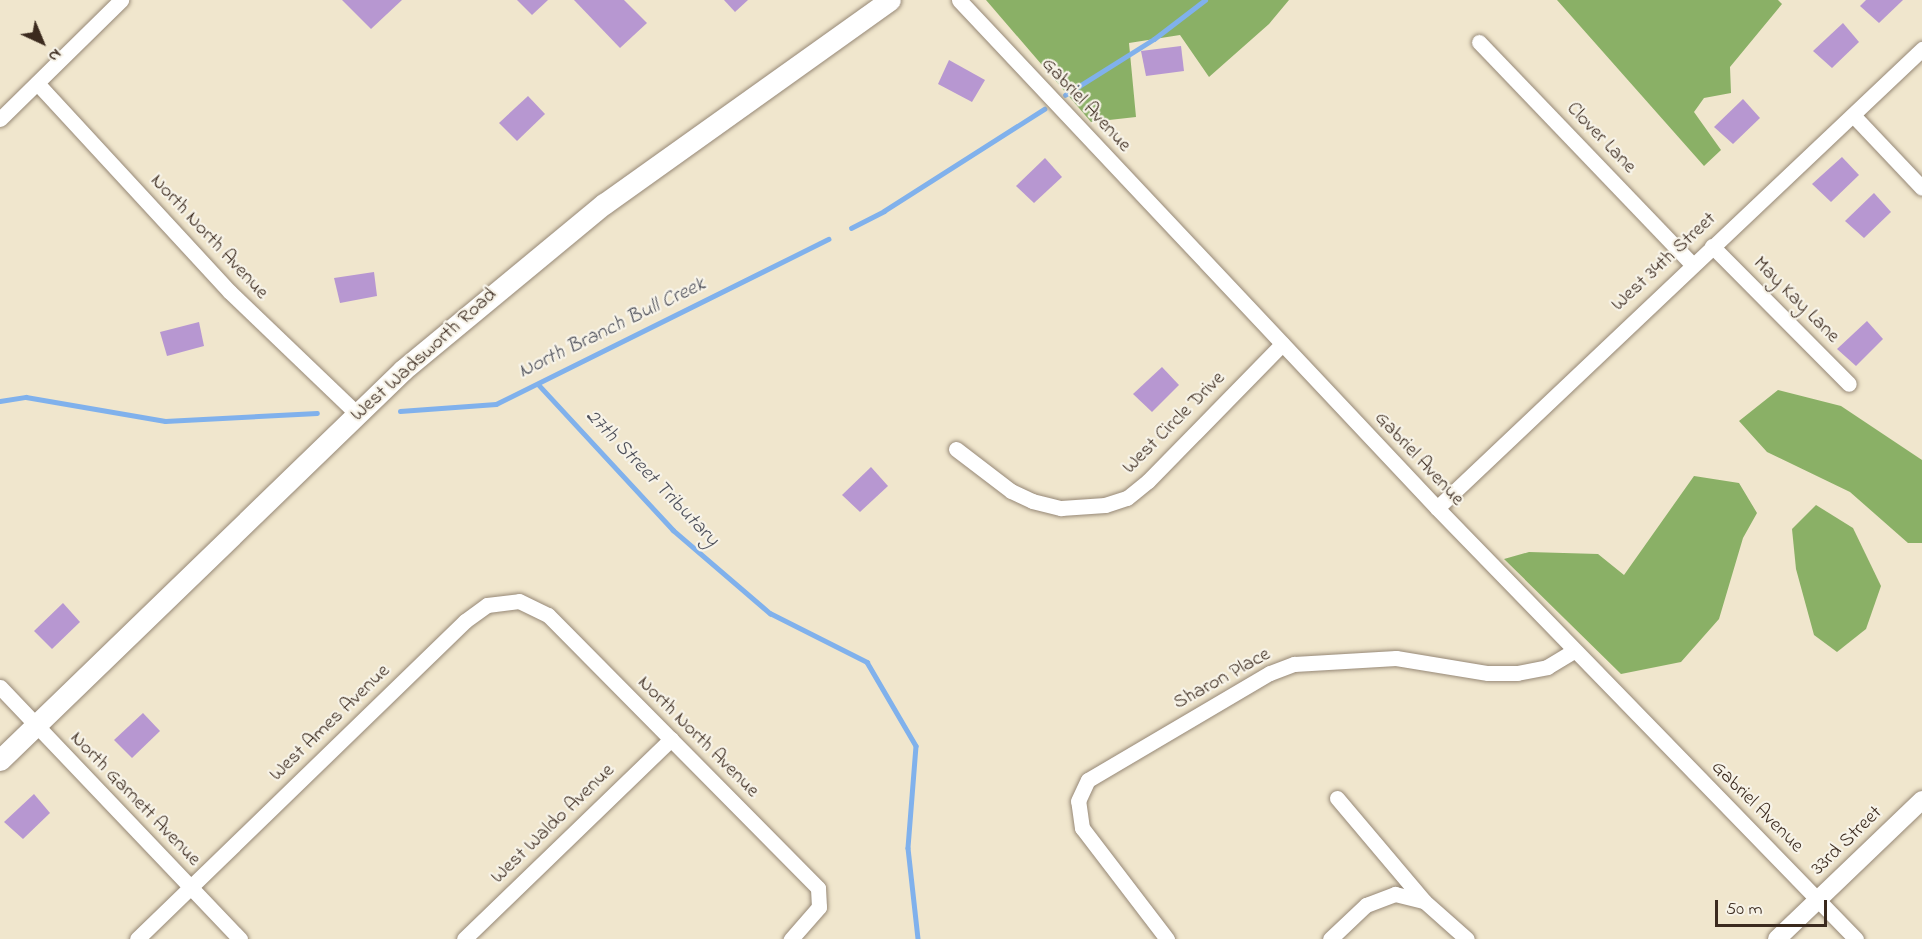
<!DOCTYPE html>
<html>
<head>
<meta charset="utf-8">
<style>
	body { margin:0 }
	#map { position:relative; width:1922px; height:939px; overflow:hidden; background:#f0e6cd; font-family:"Indie Flower",sans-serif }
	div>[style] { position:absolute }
	.forest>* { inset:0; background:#8ab066 }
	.stream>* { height:4.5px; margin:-2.25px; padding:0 2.25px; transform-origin:2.25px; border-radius:2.25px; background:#80b1ec }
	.building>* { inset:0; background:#b797d1 }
	.roads { filter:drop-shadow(0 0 2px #968876) drop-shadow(0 0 2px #968876) }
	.minor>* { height:15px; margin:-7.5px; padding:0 7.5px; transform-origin:7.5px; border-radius:7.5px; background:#fff }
	.tertiary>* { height:18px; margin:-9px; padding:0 9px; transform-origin:9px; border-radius:9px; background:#fff }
	.secondary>* { height:21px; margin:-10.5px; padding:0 10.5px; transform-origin:10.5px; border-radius:10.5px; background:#fff }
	span { translate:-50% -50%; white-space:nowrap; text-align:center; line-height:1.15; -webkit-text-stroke:4.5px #f7f3e8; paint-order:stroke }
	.street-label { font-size:20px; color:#3b2a1e }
	.water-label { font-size:21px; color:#50525c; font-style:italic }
	.north { position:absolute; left:12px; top:12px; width:60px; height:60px; -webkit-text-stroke:4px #f7f3e8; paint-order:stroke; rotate:136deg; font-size:16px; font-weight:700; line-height:24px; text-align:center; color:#3b2a1e }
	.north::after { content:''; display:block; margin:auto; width:21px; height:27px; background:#3b2a1e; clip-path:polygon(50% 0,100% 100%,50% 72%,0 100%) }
	.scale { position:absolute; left:1715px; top:900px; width:112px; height:27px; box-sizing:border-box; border:3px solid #3b2a1e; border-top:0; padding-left:8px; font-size:18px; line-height:21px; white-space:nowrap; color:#3b2a1e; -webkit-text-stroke:4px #f7f3e8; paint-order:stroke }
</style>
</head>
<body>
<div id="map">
	<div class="forest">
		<i style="clip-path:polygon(986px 0,1289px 0,1269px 24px,1209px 77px,1180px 35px,1129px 43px,1136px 117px,1091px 122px)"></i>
		<i style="clip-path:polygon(1557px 0,1778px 0,1782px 4px,1730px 67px,1731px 93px,1704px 98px,1694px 112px,1721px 150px,1704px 166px)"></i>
		<i style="clip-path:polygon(1778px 390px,1841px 406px,1922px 460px,1922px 543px,1908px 543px,1850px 492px,1767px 452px,1739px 421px)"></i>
		<i style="clip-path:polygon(1694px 476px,1739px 483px,1757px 513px,1743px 538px,1719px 619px,1681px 662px,1621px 674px,1504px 559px,1529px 552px,1598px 554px,1624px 575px)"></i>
		<i style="clip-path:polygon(1816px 505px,1853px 528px,1881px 586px,1866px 629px,1837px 652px,1814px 635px,1796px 569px,1792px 529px)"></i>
	</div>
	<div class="stream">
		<i style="left:1065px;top:95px;width:105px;rotate:-32.2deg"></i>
		<i style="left:1154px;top:39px;width:64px;rotate:-37.4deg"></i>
		<i style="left:851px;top:228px;width:37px;rotate:-27deg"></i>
		<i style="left:884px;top:211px;width:190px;rotate:-32.5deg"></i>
		<i style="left:538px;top:384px;width:199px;rotate:47.2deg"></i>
		<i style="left:673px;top:530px;width:128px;rotate:40.6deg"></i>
		<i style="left:770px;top:613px;width:109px;rotate:26.8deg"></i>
		<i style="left:867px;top:662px;width:97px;rotate:59.7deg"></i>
		<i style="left:916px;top:746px;width:102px;rotate:94.5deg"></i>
		<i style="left:908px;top:848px;width:92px;rotate:83.7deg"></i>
		<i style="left:0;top:401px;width:26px;rotate:-9deg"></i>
		<i style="left:26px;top:397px;width:141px;rotate:9.8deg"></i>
		<i style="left:165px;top:421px;width:152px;rotate:-3deg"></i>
		<i style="left:400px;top:411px;width:96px;rotate:-4.2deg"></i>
		<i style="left:496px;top:404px;width:371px;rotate:-26.4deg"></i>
	</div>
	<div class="building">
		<i style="clip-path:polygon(342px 0,402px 0,371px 29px)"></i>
		<i style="clip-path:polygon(517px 0,548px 0,532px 15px)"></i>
		<i style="clip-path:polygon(574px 0,624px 0,647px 23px,620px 48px)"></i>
		<i style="clip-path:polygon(724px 0,748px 0,735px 12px)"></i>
		<i style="clip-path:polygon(1866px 0,1903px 0,1879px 23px,1860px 6px)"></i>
		<i style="clip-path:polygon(1843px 23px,1859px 42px,1832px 68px,1813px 51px)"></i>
		<i style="clip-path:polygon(1181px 46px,1184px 71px,1146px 76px,1141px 51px)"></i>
		<i style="clip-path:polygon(949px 60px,985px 80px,972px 102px,938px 84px)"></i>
		<i style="clip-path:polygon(528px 96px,545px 114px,517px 141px,499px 123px)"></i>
		<i style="clip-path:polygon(1743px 99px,1760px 118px,1733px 144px,1714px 127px)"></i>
		<i style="clip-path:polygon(1842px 157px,1859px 175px,1831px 202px,1812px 184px)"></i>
		<i style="clip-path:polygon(1045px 158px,1062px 177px,1034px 203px,1016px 186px)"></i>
		<i style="clip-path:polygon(1874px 193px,1891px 212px,1864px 238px,1845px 221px)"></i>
		<i style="clip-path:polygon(374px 272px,377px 296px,340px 303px,334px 278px)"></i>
		<i style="clip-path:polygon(1867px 321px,1883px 339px,1856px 366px,1837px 349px)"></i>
		<i style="clip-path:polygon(199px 322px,204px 346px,167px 356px,160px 332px)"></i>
		<i style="clip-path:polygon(1162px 367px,1179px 385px,1152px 412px,1133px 394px)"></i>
		<i style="clip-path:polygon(871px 467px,888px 486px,860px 512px,842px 495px)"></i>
		<i style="clip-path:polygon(63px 603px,80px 622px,52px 649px,34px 631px)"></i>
		<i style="clip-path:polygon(143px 713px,160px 731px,132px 758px,114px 740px)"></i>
		<i style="clip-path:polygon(34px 794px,50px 813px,23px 839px,4px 822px)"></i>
	</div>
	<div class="roads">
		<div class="minor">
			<i style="left:959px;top:0;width:698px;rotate:46.74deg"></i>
			<i style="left:1437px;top:508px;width:601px;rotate:45.81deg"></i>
			<i style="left:1479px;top:42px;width:308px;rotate:46.2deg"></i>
			<i style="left:37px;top:83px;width:284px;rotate:47.3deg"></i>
			<i style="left:230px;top:292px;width:176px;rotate:43.8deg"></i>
			<i style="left:1853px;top:115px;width:100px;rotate:46.6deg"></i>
			<i style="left:0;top:119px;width:170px;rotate:-44.5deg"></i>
			<i style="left:1712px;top:246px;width:194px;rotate:45.2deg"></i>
			<i style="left:956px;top:449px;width:69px;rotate:37.4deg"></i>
			<i style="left:1011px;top:491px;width:23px;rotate:25deg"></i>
			<i style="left:1032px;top:501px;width:30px;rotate:14deg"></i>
			<i style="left:1061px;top:508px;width:44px;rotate:-3.9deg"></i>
			<i style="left:1105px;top:505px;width:23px;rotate:-18deg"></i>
			<i style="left:1127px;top:498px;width:27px;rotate:-39deg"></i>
			<i style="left:1148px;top:481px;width:192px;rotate:-45.6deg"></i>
			<i style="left:1437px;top:508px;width:668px;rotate:-43.42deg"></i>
			<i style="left:0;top:687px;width:348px;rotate:46.4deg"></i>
			<i style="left:1337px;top:798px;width:135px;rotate:49.8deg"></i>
			<i style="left:137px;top:939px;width:457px;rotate:-44.1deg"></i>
			<i style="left:465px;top:621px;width:27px;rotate:-36deg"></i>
			<i style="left:487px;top:605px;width:32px;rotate:-7deg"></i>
			<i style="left:519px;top:601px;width:32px;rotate:26deg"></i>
			<i style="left:548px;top:615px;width:384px;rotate:45.3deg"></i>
			<i style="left:818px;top:888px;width:19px;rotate:87deg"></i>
			<i style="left:819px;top:907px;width:43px;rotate:131.2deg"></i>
			<i style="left:464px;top:939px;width:288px;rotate:-44deg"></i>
			<i style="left:1167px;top:939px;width:140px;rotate:-127.4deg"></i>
			<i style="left:1082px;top:828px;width:27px;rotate:-98deg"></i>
			<i style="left:1078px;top:801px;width:23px;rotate:-65deg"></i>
			<i style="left:1088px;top:780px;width:211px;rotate:-30.5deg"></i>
			<i style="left:1270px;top:673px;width:26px;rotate:-21deg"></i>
			<i style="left:1294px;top:664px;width:102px;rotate:-3.4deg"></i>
			<i style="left:1396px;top:658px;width:93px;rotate:9.3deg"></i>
			<i style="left:1488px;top:673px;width:29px"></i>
			<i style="left:1517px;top:673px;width:31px;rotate:-11deg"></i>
			<i style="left:1547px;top:667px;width:31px;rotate:-31deg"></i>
			<i style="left:1330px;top:939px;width:50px;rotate:-43.4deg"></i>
			<i style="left:1366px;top:905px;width:31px;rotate:-21deg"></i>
			<i style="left:1395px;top:894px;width:30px;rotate:14deg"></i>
			<i style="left:1424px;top:901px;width:57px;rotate:41.5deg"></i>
		</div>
		<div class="tertiary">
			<i style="left:1777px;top:939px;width:201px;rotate:-43.8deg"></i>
		</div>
		<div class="secondary">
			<i style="left:0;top:760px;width:561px;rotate:-44.06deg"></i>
			<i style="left:403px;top:370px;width:261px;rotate:-39.6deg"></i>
			<i style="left:604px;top:204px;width:351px;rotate:-35.5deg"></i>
		</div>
	</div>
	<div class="street-label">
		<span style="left:1086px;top:105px;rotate:47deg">Gabriel Avenue</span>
		<span style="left:1601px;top:138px;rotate:46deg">Clover Lane</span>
		<span style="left:209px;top:237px;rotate:47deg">North North Avenue</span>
		<span style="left:1664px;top:262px;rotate:-43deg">West 34th Street</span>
		<span style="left:1796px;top:300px;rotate:45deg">May Kay Lane</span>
		<span style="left:424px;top:355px;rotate:-42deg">West Wadsworth Road</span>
		<span style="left:1174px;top:423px;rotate:-45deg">West Circle Drive</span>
		<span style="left:1419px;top:459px;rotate:47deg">Gabriel Avenue</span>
		<span style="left:1222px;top:679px;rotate:-29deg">Sharon Place</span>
		<span style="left:330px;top:723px;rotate:-44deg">West Ames Avenue</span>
		<span style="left:698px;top:737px;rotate:45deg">North North Avenue</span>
		<span style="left:135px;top:799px;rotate:46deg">North Garnett Avenue</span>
		<span style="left:1757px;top:807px;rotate:45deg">Gabriel Avenue</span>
		<span style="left:553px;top:824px;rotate:-44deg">West Waldo Avenue</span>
		<span style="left:1847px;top:841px;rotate:-44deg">33rd Street</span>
	</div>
	<div class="water-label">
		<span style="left:612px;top:328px;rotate:-26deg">North Branch Bull Creek</span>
		<span style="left:652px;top:478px;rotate:46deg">27th Street Tributary</span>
	</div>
	<div class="north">N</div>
	<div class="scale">50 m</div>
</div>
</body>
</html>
